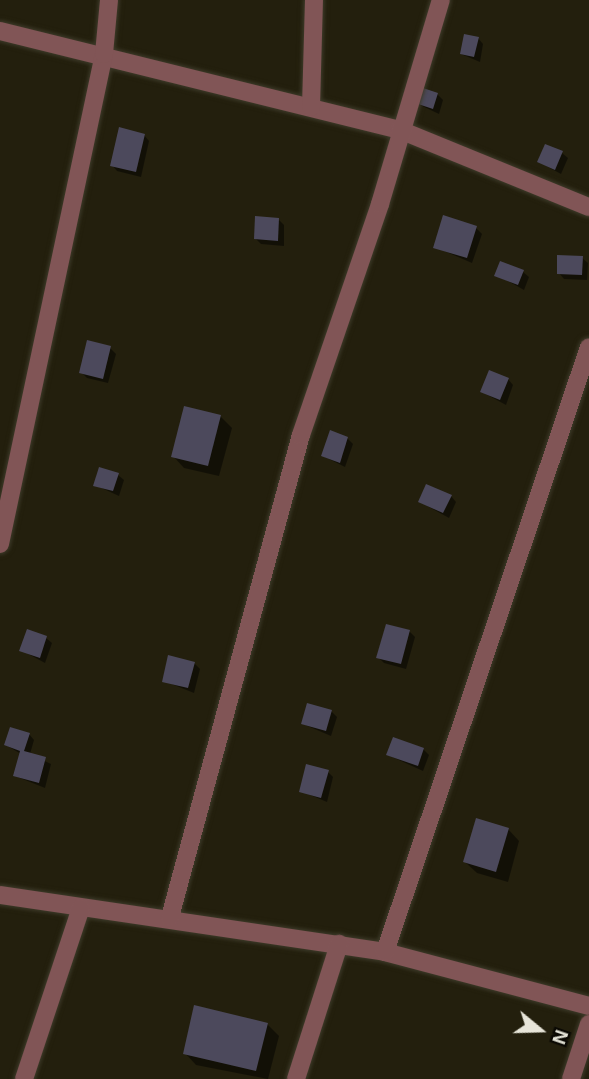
<!DOCTYPE html>
<html>
<head>
<meta charset="utf-8">
<style>
	body { margin:0 }
	#map { position:relative; width:589px; height:1079px; overflow:hidden; background:#231f0d; font-family:Helvetica,sans-serif }
	div>[style] { position:absolute }
	.shadow>* { inset:0; background:#0007 }
	.building>* { inset:0; background:#4c495c }
	.roads { filter:drop-shadow(0 0 2px #3e3b2a) drop-shadow(0 0 2px #3e3b2a) }
	.minor>* { height:18px; margin:-9px; padding:0 9px; transform-origin:9px; border-radius:9px; background:#815556 }
	span { translate:-50% -50%; white-space:nowrap; text-align:center; line-height:1.15; -webkit-text-stroke:5px #0b0903; paint-order:stroke }
	.north { position:absolute; left:505px; top:995px; width:70px; height:70px; -webkit-text-stroke:5px #0b0903; paint-order:stroke; rotate:109deg; font-size:19px; font-weight:700; line-height:28px; text-align:center; color:#e7e5d9 }
	.north::after { content:''; display:block; margin:auto; width:24px; height:32px; background:#e7e5d9; clip-path:polygon(50% 0,100% 100%,50% 72%,0 100%) }
</style>
</head>
<body>
<div id="map">
	<div class="shadow">
		<i style="clip-path:polygon(478px 38px,483px 44px,480px 62px,461px 54px)"></i>
		<i style="clip-path:polygon(437px 94px,443px 100px,439px 114px,416px 103px)"></i>
		<i style="clip-path:polygon(144px 135px,149px 141px,141px 177px,117px 171px,112px 165px)"></i>
		<i style="clip-path:polygon(562px 153px,568px 158px,561px 174px,539px 162px)"></i>
		<i style="clip-path:polygon(279px 220px,284px 225px,284px 246px,261px 244px,256px 239px)"></i>
		<i style="clip-path:polygon(476px 228px,482px 234px,472px 263px,435px 247px)"></i>
		<i style="clip-path:polygon(582px 258px,588px 263px,587px 280px,564px 279px,559px 273px)"></i>
		<i style="clip-path:polygon(523px 272px,529px 277px,524px 290px,497px 275px)"></i>
		<i style="clip-path:polygon(110px 348px,116px 354px,108px 383px,87px 378px,81px 372px)"></i>
		<i style="clip-path:polygon(508px 379px,513px 385px,506px 405px,482px 392px)"></i>
		<i style="clip-path:polygon(220px 416px,232px 428px,219px 476px,184px 468px,173px 456px)"></i>
		<i style="clip-path:polygon(347px 438px,353px 444px,345px 467px,323px 456px)"></i>
		<i style="clip-path:polygon(118px 475px,124px 480px,119px 496px,95px 485px)"></i>
		<i style="clip-path:polygon(451px 496px,456px 502px,449px 518px,420px 502px)"></i>
		<i style="clip-path:polygon(409px 631px,415px 637px,406px 669px,384px 663px,378px 657px)"></i>
		<i style="clip-path:polygon(46px 638px,52px 643px,45px 663px,21px 650px)"></i>
		<i style="clip-path:polygon(194px 663px,200px 669px,194px 693px,164px 681px)"></i>
		<i style="clip-path:polygon(331px 711px,337px 717px,331px 736px,303px 724px)"></i>
		<i style="clip-path:polygon(29px 734px,34px 740px,30px 754px,51px 764px,45px 788px,15px 776px,21px 754px,6px 745px)"></i>
		<i style="clip-path:polygon(423px 749px,429px 755px,423px 771px,388px 755px)"></i>
		<i style="clip-path:polygon(328px 772px,333px 777px,327px 802px,301px 791px)"></i>
		<i style="clip-path:polygon(508px 829px,519px 841px,508px 882px,477px 873px,465px 862px)"></i>
		<i style="clip-path:polygon(267px 1024px,279px 1036px,268px 1079px,196px 1065px,185px 1053px)"></i>
	</div>
	<div class="building">
		<i style="clip-path:polygon(464px 34px,479px 37px,474px 57px,460px 54px)"></i>
		<i style="clip-path:polygon(420px 87px,438px 93px,433px 109px,415px 103px)"></i>
		<i style="clip-path:polygon(119px 127px,145px 134px,136px 172px,110px 166px)"></i>
		<i style="clip-path:polygon(545px 144px,563px 151px,555px 170px,537px 162px)"></i>
		<i style="clip-path:polygon(443px 215px,477px 226px,467px 258px,433px 248px)"></i>
		<i style="clip-path:polygon(255px 216px,279px 218px,278px 241px,254px 239px)"></i>
		<i style="clip-path:polygon(557px 255px,583px 256px,582px 275px,557px 274px)"></i>
		<i style="clip-path:polygon(500px 261px,524px 270px,518px 285px,494px 276px)"></i>
		<i style="clip-path:polygon(87px 340px,111px 346px,103px 379px,79px 373px)"></i>
		<i style="clip-path:polygon(489px 370px,509px 378px,500px 400px,480px 392px)"></i>
		<i style="clip-path:polygon(184px 406px,221px 415px,208px 466px,171px 457px)"></i>
		<i style="clip-path:polygon(330px 430px,348px 437px,340px 463px,321px 456px)"></i>
		<i style="clip-path:polygon(99px 467px,119px 473px,113px 491px,93px 486px)"></i>
		<i style="clip-path:polygon(426px 484px,452px 495px,443px 513px,418px 502px)"></i>
		<i style="clip-path:polygon(386px 624px,410px 630px,401px 664px,376px 658px)"></i>
		<i style="clip-path:polygon(27px 629px,47px 636px,40px 658px,19px 651px)"></i>
		<i style="clip-path:polygon(168px 655px,195px 662px,188px 688px,162px 682px)"></i>
		<i style="clip-path:polygon(307px 703px,332px 710px,326px 731px,301px 724px)"></i>
		<i style="clip-path:polygon(10px 727px,30px 733px,24px 751px,46px 757px,39px 783px,13px 776px,20px 751px,4px 745px)"></i>
		<i style="clip-path:polygon(393px 737px,424px 748px,418px 766px,386px 755px)"></i>
		<i style="clip-path:polygon(306px 764px,329px 770px,321px 798px,299px 792px)"></i>
		<i style="clip-path:polygon(476px 818px,509px 828px,496px 872px,463px 862px)"></i>
		<i style="clip-path:polygon(194px 1005px,268px 1023px,256px 1071px,183px 1054px)"></i>
	</div>
	<div class="roads">
		<div class="minor">
			<i style="left:0;top:31px;width:412px;rotate:13.9deg"></i>
			<i style="left:400px;top:130px;width:204px;rotate:22.2deg"></i>
			<i style="left:311px;top:107px;width:107px;rotate:-88.4deg"></i>
			<i style="left:0;top:544px;width:501px;rotate:-78.02deg"></i>
			<i style="left:104px;top:54px;width:54px;rotate:-84.7deg"></i>
			<i style="left:0;top:895px;width:389px;rotate:8.4deg"></i>
			<i style="left:385px;top:952px;width:211px;rotate:14.8deg"></i>
			<i style="left:170px;top:917px;width:499px;rotate:-74.8deg"></i>
			<i style="left:301px;top:435px;width:244px;rotate:-71.1deg"></i>
			<i style="left:380px;top:204px;width:213px;rotate:-73.4deg"></i>
			<i style="left:385px;top:952px;width:638px;rotate:-71.37deg"></i>
			<i style="left:24px;top:1079px;width:180px;rotate:-71.6deg"></i>
			<i style="left:296px;top:1079px;width:142px;rotate:-72.3deg"></i>
			<i style="left:571px;top:1079px;width:58px;rotate:-71.9deg"></i>
		</div>
	</div>
	<div class="north">N</div>
</div>
</body>
</html>
